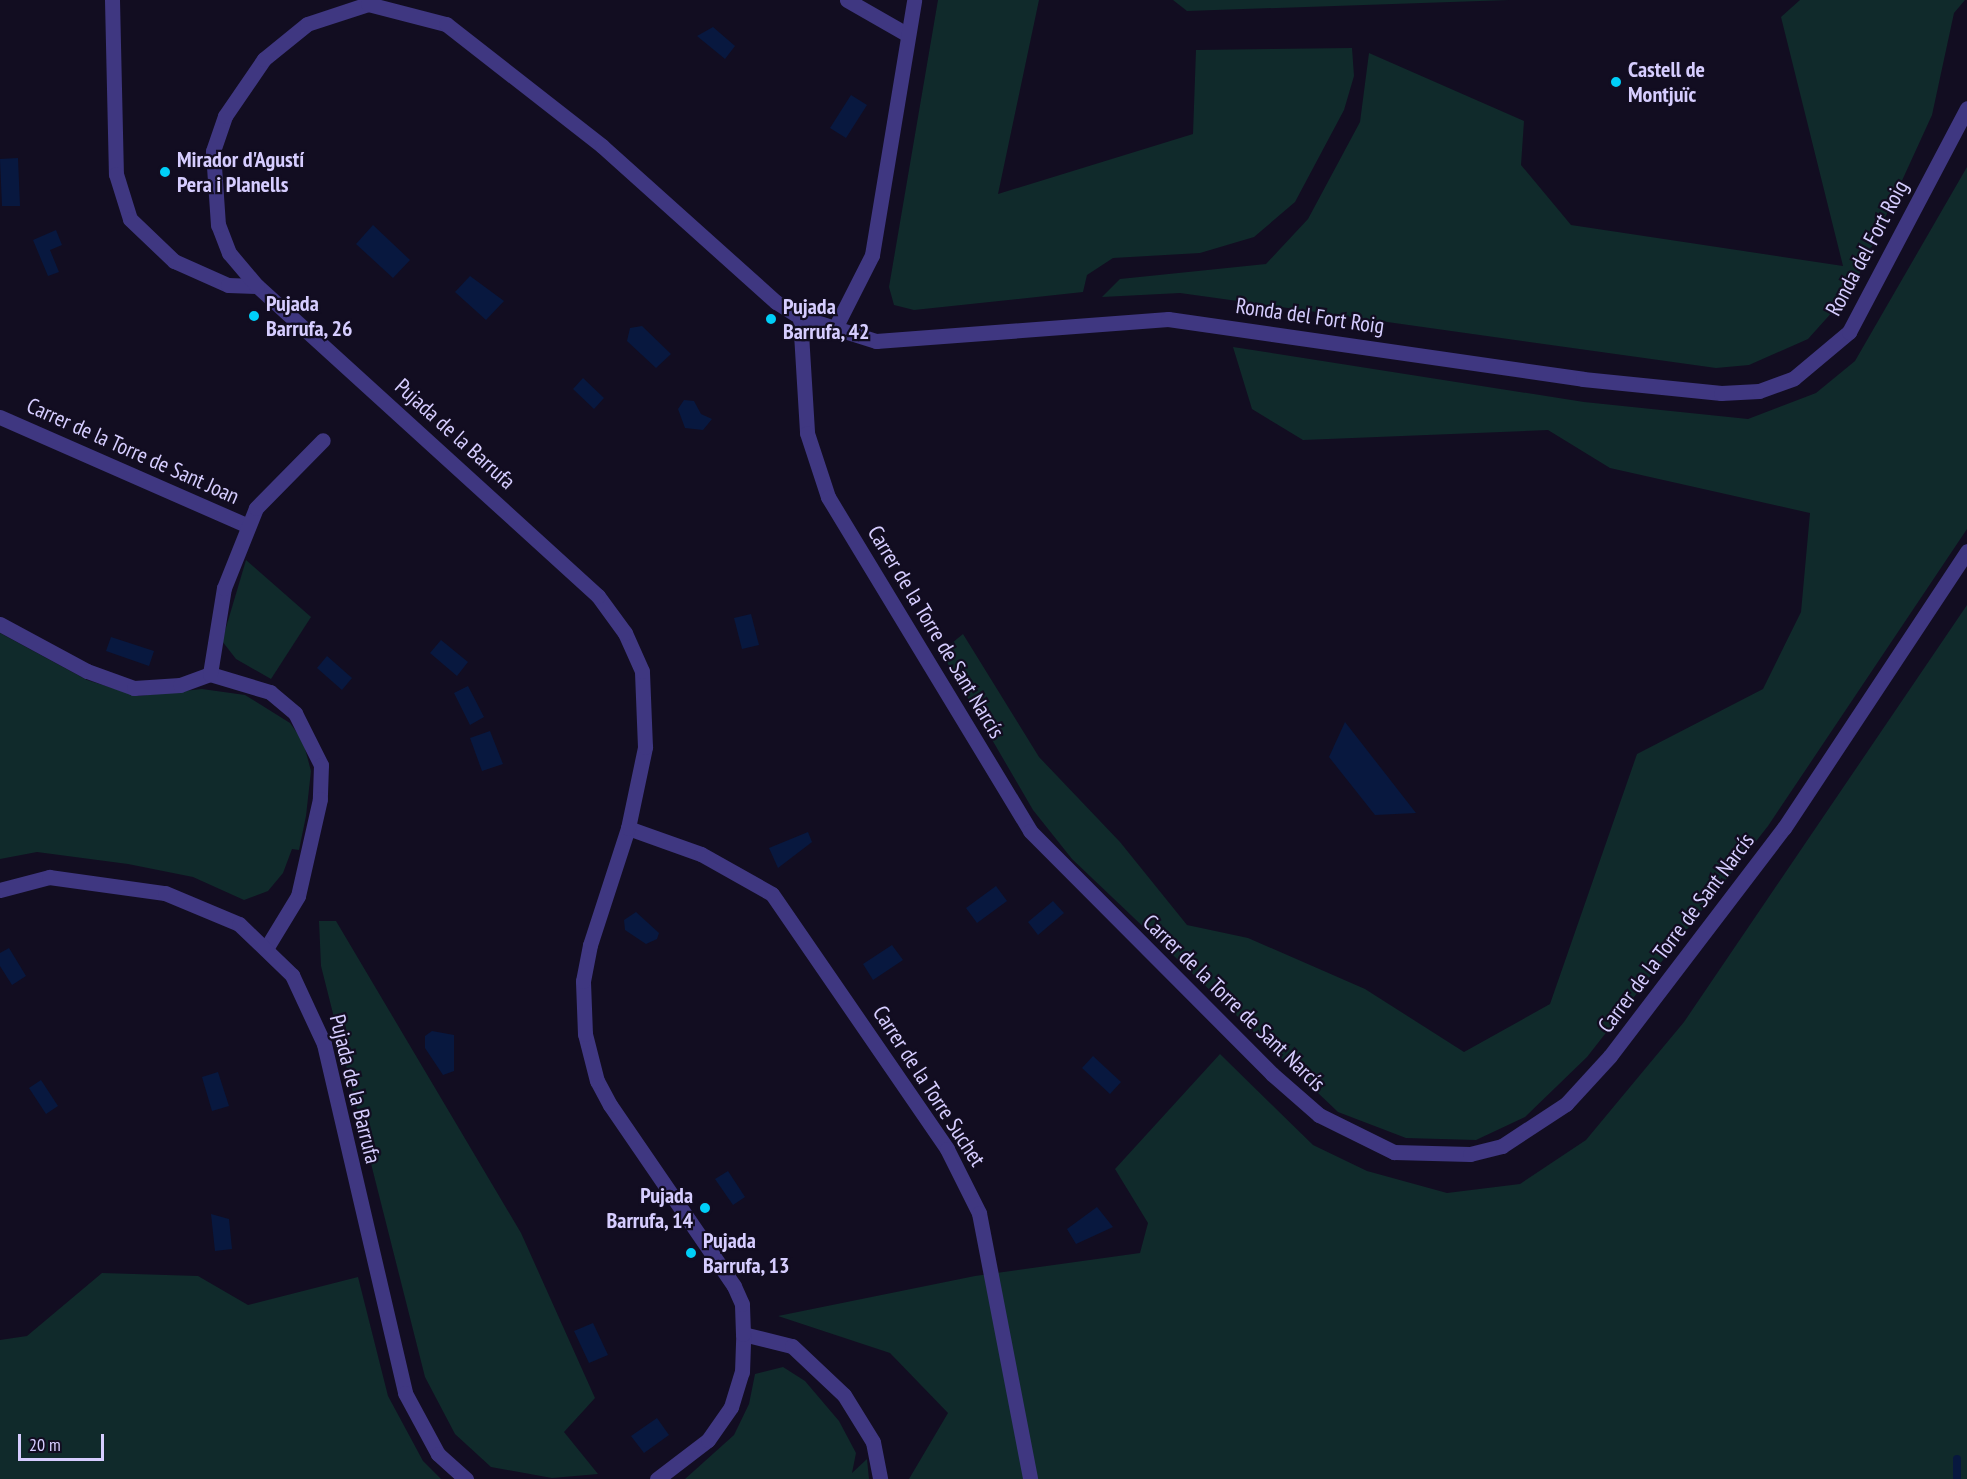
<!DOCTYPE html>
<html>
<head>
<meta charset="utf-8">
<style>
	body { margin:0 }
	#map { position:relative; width:1967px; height:1479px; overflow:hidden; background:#120d21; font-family:"PT Sans Narrow",sans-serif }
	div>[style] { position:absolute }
	.green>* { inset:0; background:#102a2b }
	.water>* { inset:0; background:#08183f }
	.stream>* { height:8px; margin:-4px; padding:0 4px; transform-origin:4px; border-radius:4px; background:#08183f }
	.minor>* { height:15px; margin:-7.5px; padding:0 7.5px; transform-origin:7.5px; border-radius:7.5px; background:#3f3781 }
	.dots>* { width:16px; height:16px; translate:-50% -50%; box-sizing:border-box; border:3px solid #120d21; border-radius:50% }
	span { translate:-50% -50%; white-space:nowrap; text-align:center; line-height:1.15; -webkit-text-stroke:4.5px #120d21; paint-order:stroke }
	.poi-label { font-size:22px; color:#d6cdff; font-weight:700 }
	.left { translate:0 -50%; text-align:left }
	.right { translate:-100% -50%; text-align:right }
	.street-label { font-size:22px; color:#d6cdff }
	.scale { position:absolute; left:18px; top:1434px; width:86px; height:27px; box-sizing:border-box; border:3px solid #d6cdff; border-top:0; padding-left:8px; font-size:18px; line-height:21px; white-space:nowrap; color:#d6cdff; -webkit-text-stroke:4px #120d21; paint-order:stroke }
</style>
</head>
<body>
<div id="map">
	<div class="green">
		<i style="clip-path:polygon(938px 0,1039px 0,998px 194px,1193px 134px,1196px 50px,1352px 48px,1354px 76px,1344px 110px,1295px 202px,1254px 237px,1200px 253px,1113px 258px,1087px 275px,1083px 292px,914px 310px,894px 305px,889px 287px)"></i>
		<i style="clip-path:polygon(1173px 0,1509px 0,1187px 11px)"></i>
		<i style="clip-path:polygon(1800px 0,1965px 0,1954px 13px,1932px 115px,1852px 290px,1808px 339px,1749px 365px,1716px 368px,1180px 293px,1102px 297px,1120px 279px,1266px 264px,1308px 219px,1360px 122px,1369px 53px,1524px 121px,1521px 165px,1571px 225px,1843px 266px,1781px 17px)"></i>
		<i style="clip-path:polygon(1967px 167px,1967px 529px,1768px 826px,1587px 1057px,1525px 1117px,1476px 1140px,1406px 1138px,1338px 1112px,1072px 859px,1033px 810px,941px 652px,963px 634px,1039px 757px,1120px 842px,1187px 925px,1248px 938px,1365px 989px,1464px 1052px,1550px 1004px,1637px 754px,1763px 689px,1801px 612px,1810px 513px,1610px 468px,1548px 430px,1303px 440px,1252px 409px,1233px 347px,1584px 402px,1748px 419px,1816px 393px,1855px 361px)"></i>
		<i style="clip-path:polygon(246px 560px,311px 617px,271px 679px,236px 659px,222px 641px)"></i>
		<i style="clip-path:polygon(1967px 605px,1967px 1479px,909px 1479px,948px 1413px,890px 1353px,778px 1316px,975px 1276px,1140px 1253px,1148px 1223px,1115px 1169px,1220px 1054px,1313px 1145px,1367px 1171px,1447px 1193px,1520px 1184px,1586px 1140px,1684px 1022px)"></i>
		<i style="clip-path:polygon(0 633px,87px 680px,138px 696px,202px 689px,245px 695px,290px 723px,303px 741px,311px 771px,306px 816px,299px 850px,292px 849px,283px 873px,268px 891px,244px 900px,193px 877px,128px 864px,37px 852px,0 859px)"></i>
		<i style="clip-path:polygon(319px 921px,336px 921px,521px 1233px,595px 1398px,564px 1432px,598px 1474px,552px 1478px,491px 1467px,455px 1434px,425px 1377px,321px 966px)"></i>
		<i style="clip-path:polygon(102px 1273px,198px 1276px,248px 1305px,358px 1277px,388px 1396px,423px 1461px,441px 1479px,0 1479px,0 1340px,27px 1336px)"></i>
		<i style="clip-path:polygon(783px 1367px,805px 1381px,839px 1421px,856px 1453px,852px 1473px,867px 1459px,869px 1479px,685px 1479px,734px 1435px,749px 1404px,755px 1374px)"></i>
	</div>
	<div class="water">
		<i style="clip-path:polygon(713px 27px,735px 46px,725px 59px,697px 36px)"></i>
		<i style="clip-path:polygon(851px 95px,867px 105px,846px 138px,830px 128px)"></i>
		<i style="clip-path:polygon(18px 158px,20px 206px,2px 206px,0 159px)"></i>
		<i style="clip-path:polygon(373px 225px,410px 260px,393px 278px,356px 244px)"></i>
		<i style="clip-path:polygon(56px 230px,62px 245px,50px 250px,59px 272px,48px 276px,33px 240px)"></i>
		<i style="clip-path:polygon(470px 276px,504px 301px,486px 320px,455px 292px)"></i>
		<i style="clip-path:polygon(642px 326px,671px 354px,656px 368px,627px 341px,630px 328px)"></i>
		<i style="clip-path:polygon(583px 378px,604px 398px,594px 409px,573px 389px)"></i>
		<i style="clip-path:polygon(684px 400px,694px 401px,701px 414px,712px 419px,703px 430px,685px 428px,678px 409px)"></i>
		<i style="clip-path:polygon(751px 614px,759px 645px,742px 649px,734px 618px)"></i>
		<i style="clip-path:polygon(111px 637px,154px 651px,149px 666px,106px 651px)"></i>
		<i style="clip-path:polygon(441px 640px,468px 662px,457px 676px,430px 653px)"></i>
		<i style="clip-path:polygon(327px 656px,352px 678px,342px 690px,317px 668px)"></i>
		<i style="clip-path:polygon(468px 686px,484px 717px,470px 725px,454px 693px)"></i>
		<i style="clip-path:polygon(1345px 722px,1416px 813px,1375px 815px,1329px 757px)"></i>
		<i style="clip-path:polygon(490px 731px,503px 764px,482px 771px,470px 738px)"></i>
		<i style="clip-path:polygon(808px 832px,812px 842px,778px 868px,769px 848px)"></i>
		<i style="clip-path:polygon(996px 886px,1007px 901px,977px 923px,966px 908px)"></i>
		<i style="clip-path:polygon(1053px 901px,1064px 913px,1038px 935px,1028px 922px)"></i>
		<i style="clip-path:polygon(636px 912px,659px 933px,657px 939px,646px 944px,625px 930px,624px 920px)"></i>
		<i style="clip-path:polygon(892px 945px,903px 960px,873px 980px,863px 964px)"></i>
		<i style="clip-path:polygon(9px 948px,26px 976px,12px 985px,0 966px,0 953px)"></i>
		<i style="clip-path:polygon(432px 1031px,454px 1035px,454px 1071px,443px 1075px,425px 1048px,425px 1036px)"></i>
		<i style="clip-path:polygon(1093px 1056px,1121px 1082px,1110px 1094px,1082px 1068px)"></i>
		<i style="clip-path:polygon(218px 1072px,229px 1106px,212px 1111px,202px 1077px)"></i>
		<i style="clip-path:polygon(41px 1080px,58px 1106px,46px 1114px,29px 1088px)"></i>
		<i style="clip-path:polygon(728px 1171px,745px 1197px,733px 1205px,715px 1179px)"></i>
		<i style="clip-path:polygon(1097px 1207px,1113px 1227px,1076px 1244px,1067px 1229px)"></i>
		<i style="clip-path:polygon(211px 1214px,229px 1219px,232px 1249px,215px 1251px)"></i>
		<i style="clip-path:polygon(593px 1323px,608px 1355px,589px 1363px,574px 1331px)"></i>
		<i style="clip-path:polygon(657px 1418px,669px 1435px,644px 1453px,631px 1436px)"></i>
	</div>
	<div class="stream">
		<i style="left:1957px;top:1479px;width:20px;rotate:-90deg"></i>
	</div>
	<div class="minor">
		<i style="left:112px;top:0;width:174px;rotate:88.7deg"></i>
		<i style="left:116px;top:174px;width:47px;rotate:72.7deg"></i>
		<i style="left:130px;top:219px;width:61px;rotate:43.7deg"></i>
		<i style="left:174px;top:261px;width:59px;rotate:24deg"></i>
		<i style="left:228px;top:285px;width:29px;rotate:2deg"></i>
		<i style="left:847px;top:0;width:70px;rotate:29.8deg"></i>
		<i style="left:800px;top:317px;width:116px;rotate:86.5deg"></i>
		<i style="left:807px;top:433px;width:67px;rotate:71.8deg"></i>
		<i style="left:828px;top:497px;width:390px;rotate:58.8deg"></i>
		<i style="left:1030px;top:831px;width:343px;rotate:45.1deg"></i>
		<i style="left:1272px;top:1074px;width:62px;rotate:41.1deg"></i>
		<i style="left:1319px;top:1115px;width:84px;rotate:26.3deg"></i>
		<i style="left:1394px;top:1152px;width:76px;rotate:1.5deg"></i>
		<i style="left:1470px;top:1154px;width:33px;rotate:-14deg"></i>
		<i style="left:1502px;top:1146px;width:77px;rotate:-33.3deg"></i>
		<i style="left:1566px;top:1104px;width:65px;rotate:-47.5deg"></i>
		<i style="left:1610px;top:1056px;width:287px;rotate:-52.7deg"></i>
		<i style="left:1784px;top:828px;width:332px;rotate:-56.5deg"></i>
		<i style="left:834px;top:330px;width:84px;rotate:-63.1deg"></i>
		<i style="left:872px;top:255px;width:258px;rotate:-80.6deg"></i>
		<i style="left:0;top:417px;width:271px;rotate:23.7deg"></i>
		<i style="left:0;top:624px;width:99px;rotate:28.4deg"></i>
		<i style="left:87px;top:671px;width:50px;rotate:19.9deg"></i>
		<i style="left:134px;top:688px;width:46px;rotate:-3.7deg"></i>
		<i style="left:180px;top:685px;width:32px;rotate:-20deg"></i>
		<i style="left:210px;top:674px;width:63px;rotate:16.7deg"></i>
		<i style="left:270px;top:692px;width:33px;rotate:40deg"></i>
		<i style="left:295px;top:713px;width:58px;rotate:63.4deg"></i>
		<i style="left:321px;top:765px;width:34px;rotate:92deg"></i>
		<i style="left:320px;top:799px;width:99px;rotate:102.8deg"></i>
		<i style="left:298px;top:896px;width:60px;rotate:121.3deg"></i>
		<i style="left:210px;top:674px;width:87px;rotate:-80.8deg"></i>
		<i style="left:224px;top:588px;width:86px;rotate:-68.2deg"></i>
		<i style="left:256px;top:508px;width:95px;rotate:-45.4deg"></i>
		<i style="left:628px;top:828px;width:77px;rotate:19.6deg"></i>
		<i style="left:701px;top:854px;width:81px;rotate:29.4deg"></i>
		<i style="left:772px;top:894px;width:309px;rotate:55.5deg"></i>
		<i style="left:947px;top:1149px;width:72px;rotate:63.4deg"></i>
		<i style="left:979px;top:1213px;width:271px;rotate:79.1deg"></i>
		<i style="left:0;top:890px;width:51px;rotate:-14.9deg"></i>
		<i style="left:49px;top:877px;width:117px;rotate:7.9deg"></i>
		<i style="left:165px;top:893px;width:80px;rotate:22.7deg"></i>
		<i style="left:239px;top:924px;width:74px;rotate:43.9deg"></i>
		<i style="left:292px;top:975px;width:76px;rotate:65.1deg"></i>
		<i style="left:324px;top:1044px;width:358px;rotate:76.9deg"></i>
		<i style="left:405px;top:1393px;width:69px;rotate:61.6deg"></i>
		<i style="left:438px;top:1454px;width:38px;rotate:42deg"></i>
		<i style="left:743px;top:1334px;width:50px;rotate:13.8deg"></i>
		<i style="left:792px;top:1346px;width:71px;rotate:43.3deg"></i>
		<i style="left:844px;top:1395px;width:55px;rotate:58.3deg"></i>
		<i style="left:873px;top:1442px;width:38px;rotate:79deg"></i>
		<i style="left:657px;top:1479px;width:64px;rotate:-37.4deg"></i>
		<i style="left:708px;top:1440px;width:40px;rotate:-55.1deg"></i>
		<i style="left:731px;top:1407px;width:37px;rotate:-73deg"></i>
		<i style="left:742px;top:1372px;width:38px;rotate:-88deg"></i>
		<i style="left:743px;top:1334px;width:30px;rotate:-92deg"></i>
		<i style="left:742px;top:1304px;width:20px;rotate:-114deg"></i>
		<i style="left:734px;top:1286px;width:219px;rotate:-124.4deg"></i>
		<i style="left:610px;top:1105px;width:27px;rotate:-118deg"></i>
		<i style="left:597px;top:1081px;width:49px;rotate:-104.3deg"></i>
		<i style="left:585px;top:1034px;width:53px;rotate:-92.2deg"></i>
		<i style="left:583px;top:981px;width:37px;rotate:-79deg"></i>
		<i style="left:590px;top:945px;width:123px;rotate:-72deg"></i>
		<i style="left:628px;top:828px;width:83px;rotate:-78.1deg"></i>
		<i style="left:645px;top:747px;width:76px;rotate:-92.3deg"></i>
		<i style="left:642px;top:671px;width:42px;rotate:-114.1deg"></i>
		<i style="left:625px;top:633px;width:46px;rotate:-126.1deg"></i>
		<i style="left:598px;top:596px;width:461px;rotate:-137.7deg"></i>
		<i style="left:257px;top:286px;width:43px;rotate:-130.3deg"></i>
		<i style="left:229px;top:253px;width:30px;rotate:-111deg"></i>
		<i style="left:218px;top:225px;width:74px;rotate:-93.9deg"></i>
		<i style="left:213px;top:151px;width:37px;rotate:-71deg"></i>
		<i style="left:225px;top:116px;width:69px;rotate:-55.6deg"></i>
		<i style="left:264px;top:59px;width:55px;rotate:-39.1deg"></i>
		<i style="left:307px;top:24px;width:64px;rotate:-18.2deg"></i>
		<i style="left:368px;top:4px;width:81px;rotate:14.4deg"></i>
		<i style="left:446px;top:24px;width:198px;rotate:38deg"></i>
		<i style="left:602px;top:146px;width:234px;rotate:41.9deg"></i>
		<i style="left:776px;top:302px;width:28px;rotate:32deg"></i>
		<i style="left:800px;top:317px;width:80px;rotate:17.5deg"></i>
		<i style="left:876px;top:341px;width:293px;rotate:-4.3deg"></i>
		<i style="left:1168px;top:319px;width:419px;rotate:8.2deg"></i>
		<i style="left:1583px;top:379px;width:139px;rotate:5.8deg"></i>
		<i style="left:1721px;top:393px;width:38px;rotate:-3deg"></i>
		<i style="left:1759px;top:391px;width:37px;rotate:-20deg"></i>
		<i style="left:1794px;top:378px;width:72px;rotate:-39.9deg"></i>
		<i style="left:1849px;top:332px;width:253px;rotate:-62.2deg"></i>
	</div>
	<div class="dots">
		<i style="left:1616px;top:82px;background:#00cff8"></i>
		<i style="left:165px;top:172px;background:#00cff8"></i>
		<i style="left:254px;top:316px;background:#00cff8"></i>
		<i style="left:771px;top:319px;background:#00cff8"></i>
		<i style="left:705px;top:1208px;background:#00cff8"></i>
		<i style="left:691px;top:1253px;background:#00cff8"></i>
	</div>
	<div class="poi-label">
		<span class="left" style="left:1628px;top:82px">Castell de<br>Montjuïc</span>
		<span class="left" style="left:177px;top:172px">Mirador d'Agustí<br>Pera i Planells</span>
		<span class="left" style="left:266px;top:316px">Pujada<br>Barrufa, 26</span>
		<span class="left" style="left:783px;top:319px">Pujada<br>Barrufa, 42</span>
		<span class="right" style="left:693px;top:1208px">Pujada<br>Barrufa, 14</span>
		<span class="left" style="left:703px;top:1253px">Pujada<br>Barrufa, 13</span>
	</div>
	<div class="street-label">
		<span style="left:1867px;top:248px;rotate:-62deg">Ronda del Fort Roig</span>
		<span style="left:1310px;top:316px;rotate:8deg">Ronda del Fort Roig</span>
		<span style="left:455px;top:434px;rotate:42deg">Pujada de la Barrufa</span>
		<span style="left:133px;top:451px;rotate:24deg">Carrer de la Torre de Sant Joan</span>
		<span style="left:936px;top:632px;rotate:59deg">Carrer de la Torre de Sant Narcís</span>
		<span style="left:1676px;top:933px;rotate:-53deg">Carrer de la Torre de Sant Narcís</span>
		<span style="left:1234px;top:1003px;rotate:44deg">Carrer de la Torre de Sant Narcís</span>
		<span style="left:929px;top:1086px;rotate:57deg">Carrer de la Torre Suchet</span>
		<span style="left:355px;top:1089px;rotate:76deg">Pujada de la Barrufa</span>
	</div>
	<div class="scale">20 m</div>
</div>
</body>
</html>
